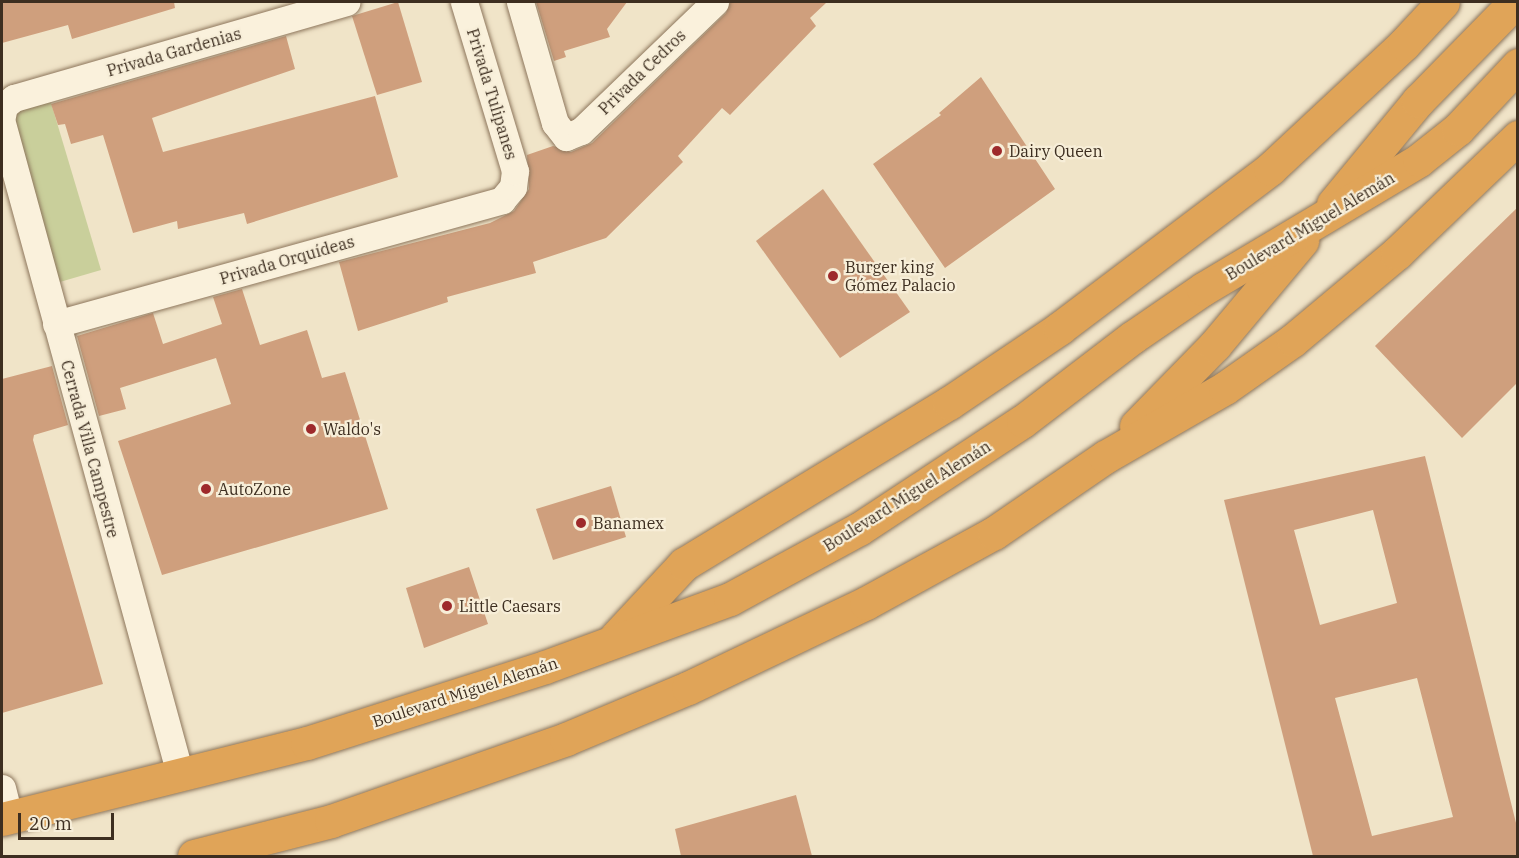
<!DOCTYPE html>
<html>
<head>
<meta charset="utf-8">
<style>
	body { margin:0 }
	#map { position:relative; width:1519px; height:858px; overflow:hidden; background:#f0e4c8; font-family:"IBM Plex Serif",serif }
	div>[style] { position:absolute }
	.green>* { inset:0; background:#c9cf9b }
	.building>* { inset:0; background:#cf9f7d }
	.roads { filter:drop-shadow(0 0 2px #8d765c) drop-shadow(0 0 2px #8d765c) }
	.street>* { height:27px; margin:-13.5px; padding:0 13.5px; transform-origin:13.5px; border-radius:13.5px; background:#faf1dc }
	.highway>* { height:33px; margin:-16.5px; padding:0 16.5px; transform-origin:16.5px; border-radius:16.5px; background:#e0a458 }
	.dots>* { width:16px; height:16px; translate:-50% -50%; box-sizing:border-box; border:3px solid #f7eed8; border-radius:50% }
	span { translate:-50% -50%; white-space:nowrap; text-align:center; line-height:1.15; -webkit-text-stroke:4.5px #f7eed8; paint-order:stroke }
	.street-label { font-size:16px; color:#3d2e20 }
	.poi-label { font-size:16px; color:#3d2e20 }
	.left { translate:0 -50%; text-align:left }
	.frame { position:absolute; inset:0; border:3px solid #3d2e20; pointer-events:none }
	.scale { position:absolute; left:18px; top:813px; width:96px; height:27px; box-sizing:border-box; border:3px solid #3d2e20; border-top:0; padding-left:8px; font-size:18px; line-height:21px; white-space:nowrap; color:#3d2e20; -webkit-text-stroke:4px #f7eed8; paint-order:stroke }
</style>
</head>
<body>
<div id="map">
	<div class="green">
		<i style="clip-path:polygon(49px 96px,101px 270px,53px 284px,4px 109px)"></i>
	</div>
	<div class="building">
		<i style="clip-path:polygon(2px 2px,174px 2px,175px 8px,72px 39px,68px 25px,2px 43px)"></i>
		<i style="clip-path:polygon(398px 2px,422px 82px,377px 95px,352px 16px)"></i>
		<i style="clip-path:polygon(536px 2px,627px 2px,607px 29px,610px 37px,564px 51px,566px 57px,554px 61px)"></i>
		<i style="clip-path:polygon(730px 2px,827px 2px,810px 18px,816px 26px,730px 115px,722px 108px,678px 156px,683px 162px,606px 238px,533px 262px,536px 273px,447px 297px,448px 302px,358px 331px,339px 262px,490px 223px,514px 211px,529px 189px,527px 155px,553px 146px,571px 152px,592px 143px,726px 13px)"></i>
		<i style="clip-path:polygon(286px 36px,295px 69px,152px 118px,163px 152px,375px 96px,398px 177px,247px 224px,244px 213px,178px 229px,177px 221px,133px 233px,103px 135px,71px 144px,65px 124px,58px 125px,51px 104px)"></i>
		<i style="clip-path:polygon(981px 77px,1055px 189px,945px 268px,873px 164px,941px 115px,939px 113px)"></i>
		<i style="clip-path:polygon(823px 189px,910px 312px,840px 358px,756px 241px)"></i>
		<i style="clip-path:polygon(1518px 207px,1518px 382px,1462px 438px,1375px 346px)"></i>
		<i style="clip-path:polygon(242px 289px,260px 345px,307px 330px,322px 378px,345px 372px,388px 509px,162px 575px,118px 441px,231px 404px,216px 358px,120px 388px,126px 409px,99px 416px,77px 336px,153px 313px,163px 344px,222px 324px,213px 297px)"></i>
		<i style="clip-path:polygon(52px 366px,68px 425px,34px 435px,33px 440px,103px 684px,2px 713px,2px 379px)"></i>
		<i style="clip-path:polygon(evenodd,1425px 456px,1518px 831px,1518px 856px,1313px 856px,1224px 500px,1425px 456px,1373px 510px,1397px 603px,1320px 625px,1294px 530px,1373px 510px,1425px 456px,1417px 678px,1453px 817px,1372px 836px,1335px 698px,1417px 678px)"></i>
		<i style="clip-path:polygon(611px 486px,626px 537px,553px 560px,536px 509px)"></i>
		<i style="clip-path:polygon(469px 567px,488px 624px,424px 648px,406px 588px)"></i>
		<i style="clip-path:polygon(796px 795px,812px 856px,681px 856px,675px 829px)"></i>
	</div>
	<div class="roads">
		<div class="street">
			<i style="left:520px;top:2px;width:126px;rotate:73.9deg"></i>
			<i style="left:555px;top:123px;width:18px;rotate:52deg"></i>
			<i style="left:566px;top:137px;width:16px;rotate:-22deg"></i>
			<i style="left:581px;top:131px;width:186px;rotate:-43.9deg"></i>
			<i style="left:2px;top:116px;width:10px;rotate:-79deg"></i>
			<i style="left:4px;top:106px;width:13px;rotate:-39deg"></i>
			<i style="left:14px;top:98px;width:346px;rotate:-16.1deg"></i>
			<i style="left:2px;top:123px;width:675px;rotate:74.71deg"></i>
			<i style="left:56px;top:324px;width:463px;rotate:-15.5deg"></i>
			<i style="left:502px;top:200px;width:17px;rotate:-50deg"></i>
			<i style="left:513px;top:187px;width:16px;rotate:-83deg"></i>
			<i style="left:515px;top:171px;width:177px;rotate:-106.8deg"></i>
			<i style="left:2px;top:788px;width:30px;rotate:76deg"></i>
		</div>
		<div class="highway">
			<i style="left:1333px;top:204px;width:134px;rotate:-50.5deg"></i>
			<i style="left:1418px;top:101px;width:139px;rotate:-45.6deg"></i>
			<i style="left:1136px;top:426px;width:113px;rotate:-45.7deg"></i>
			<i style="left:1215px;top:345px;width:136px;rotate:-50.1deg"></i>
			<i style="left:616px;top:637px;width:100px;rotate:-47deg"></i>
			<i style="left:684px;top:564px;width:310px;rotate:-31.3deg"></i>
			<i style="left:949px;top:403px;width:134px;rotate:-34deg"></i>
			<i style="left:1060px;top:328px;width:263px;rotate:-37.1deg"></i>
			<i style="left:1270px;top:169px;width:183px;rotate:-43deg"></i>
			<i style="left:1404px;top:44px;width:57px;rotate:-47.1deg"></i>
			<i style="left:2px;top:819px;width:314px;rotate:-14deg"></i>
			<i style="left:307px;top:743px;width:250px;rotate:-17.7deg"></i>
			<i style="left:545px;top:667px;width:197px;rotate:-20.2deg"></i>
			<i style="left:730px;top:599px;width:147px;rotate:-28.5deg"></i>
			<i style="left:859px;top:529px;width:196px;rotate:-33.4deg"></i>
			<i style="left:1023px;top:421px;width:138px;rotate:-37.4deg"></i>
			<i style="left:1133px;top:337px;width:85px;rotate:-34.4deg"></i>
			<i style="left:1203px;top:289px;width:252px;rotate:-30.8deg"></i>
			<i style="left:1419px;top:160px;width:50px;rotate:-38.5deg"></i>
			<i style="left:1458px;top:129px;width:88px;rotate:-46.8deg"></i>
			<i style="left:194px;top:856px;width:141px;rotate:-14.3deg"></i>
			<i style="left:331px;top:821px;width:249px;rotate:-19.2deg"></i>
			<i style="left:566px;top:739px;width:132px;rotate:-22.7deg"></i>
			<i style="left:688px;top:688px;width:197px;rotate:-25.5deg"></i>
			<i style="left:866px;top:603px;width:146px;rotate:-28.7deg"></i>
			<i style="left:994px;top:533px;width:135px;rotate:-34.4deg"></i>
			<i style="left:1105px;top:457px;width:138px;rotate:-29.9deg"></i>
			<i style="left:1225px;top:388px;width:83px;rotate:-35.2deg"></i>
			<i style="left:1293px;top:340px;width:136px;rotate:-39.9deg"></i>
			<i style="left:1397px;top:253px;width:168px;rotate:-43.8deg"></i>
		</div>
	</div>
	<div class="dots">
		<i style="left:997px;top:151px;background:#9e2a2b"></i>
		<i style="left:833px;top:276px;background:#9e2a2b"></i>
		<i style="left:311px;top:429px;background:#9e2a2b"></i>
		<i style="left:206px;top:489px;background:#9e2a2b"></i>
		<i style="left:581px;top:523px;background:#9e2a2b"></i>
		<i style="left:447px;top:606px;background:#9e2a2b"></i>
	</div>
	<div class="street-label">
		<span style="left:174px;top:52px;rotate:-16deg">Privada Gardenias</span>
		<span style="left:642px;top:72px;rotate:-44deg">Privada Cedros</span>
		<span style="left:492px;top:94px;rotate:73deg">Privada Tulipanes</span>
		<span style="left:1310px;top:226px;rotate:-31deg">Boulevard Miguel Alemán</span>
		<span style="left:287px;top:260px;rotate:-16deg">Privada Orquídeas</span>
		<span style="left:90px;top:449px;rotate:75deg">Cerrada Villa Campestre</span>
		<span style="left:907px;top:496px;rotate:-32deg">Boulevard Miguel Alemán</span>
		<span style="left:465px;top:692px;rotate:-18deg">Boulevard Miguel Alemán</span>
	</div>
	<div class="poi-label">
		<span class="left" style="left:1009px;top:151px">Dairy Queen</span>
		<span class="left" style="left:845px;top:276px">Burger king<br>Gómez Palacio</span>
		<span class="left" style="left:323px;top:429px">Waldo's</span>
		<span class="left" style="left:218px;top:489px">AutoZone</span>
		<span class="left" style="left:593px;top:523px">Banamex</span>
		<span class="left" style="left:459px;top:606px">Little Caesars</span>
	</div>
	<div class="frame"></div>
	<div class="scale">20 m</div>
</div>
</body>
</html>
